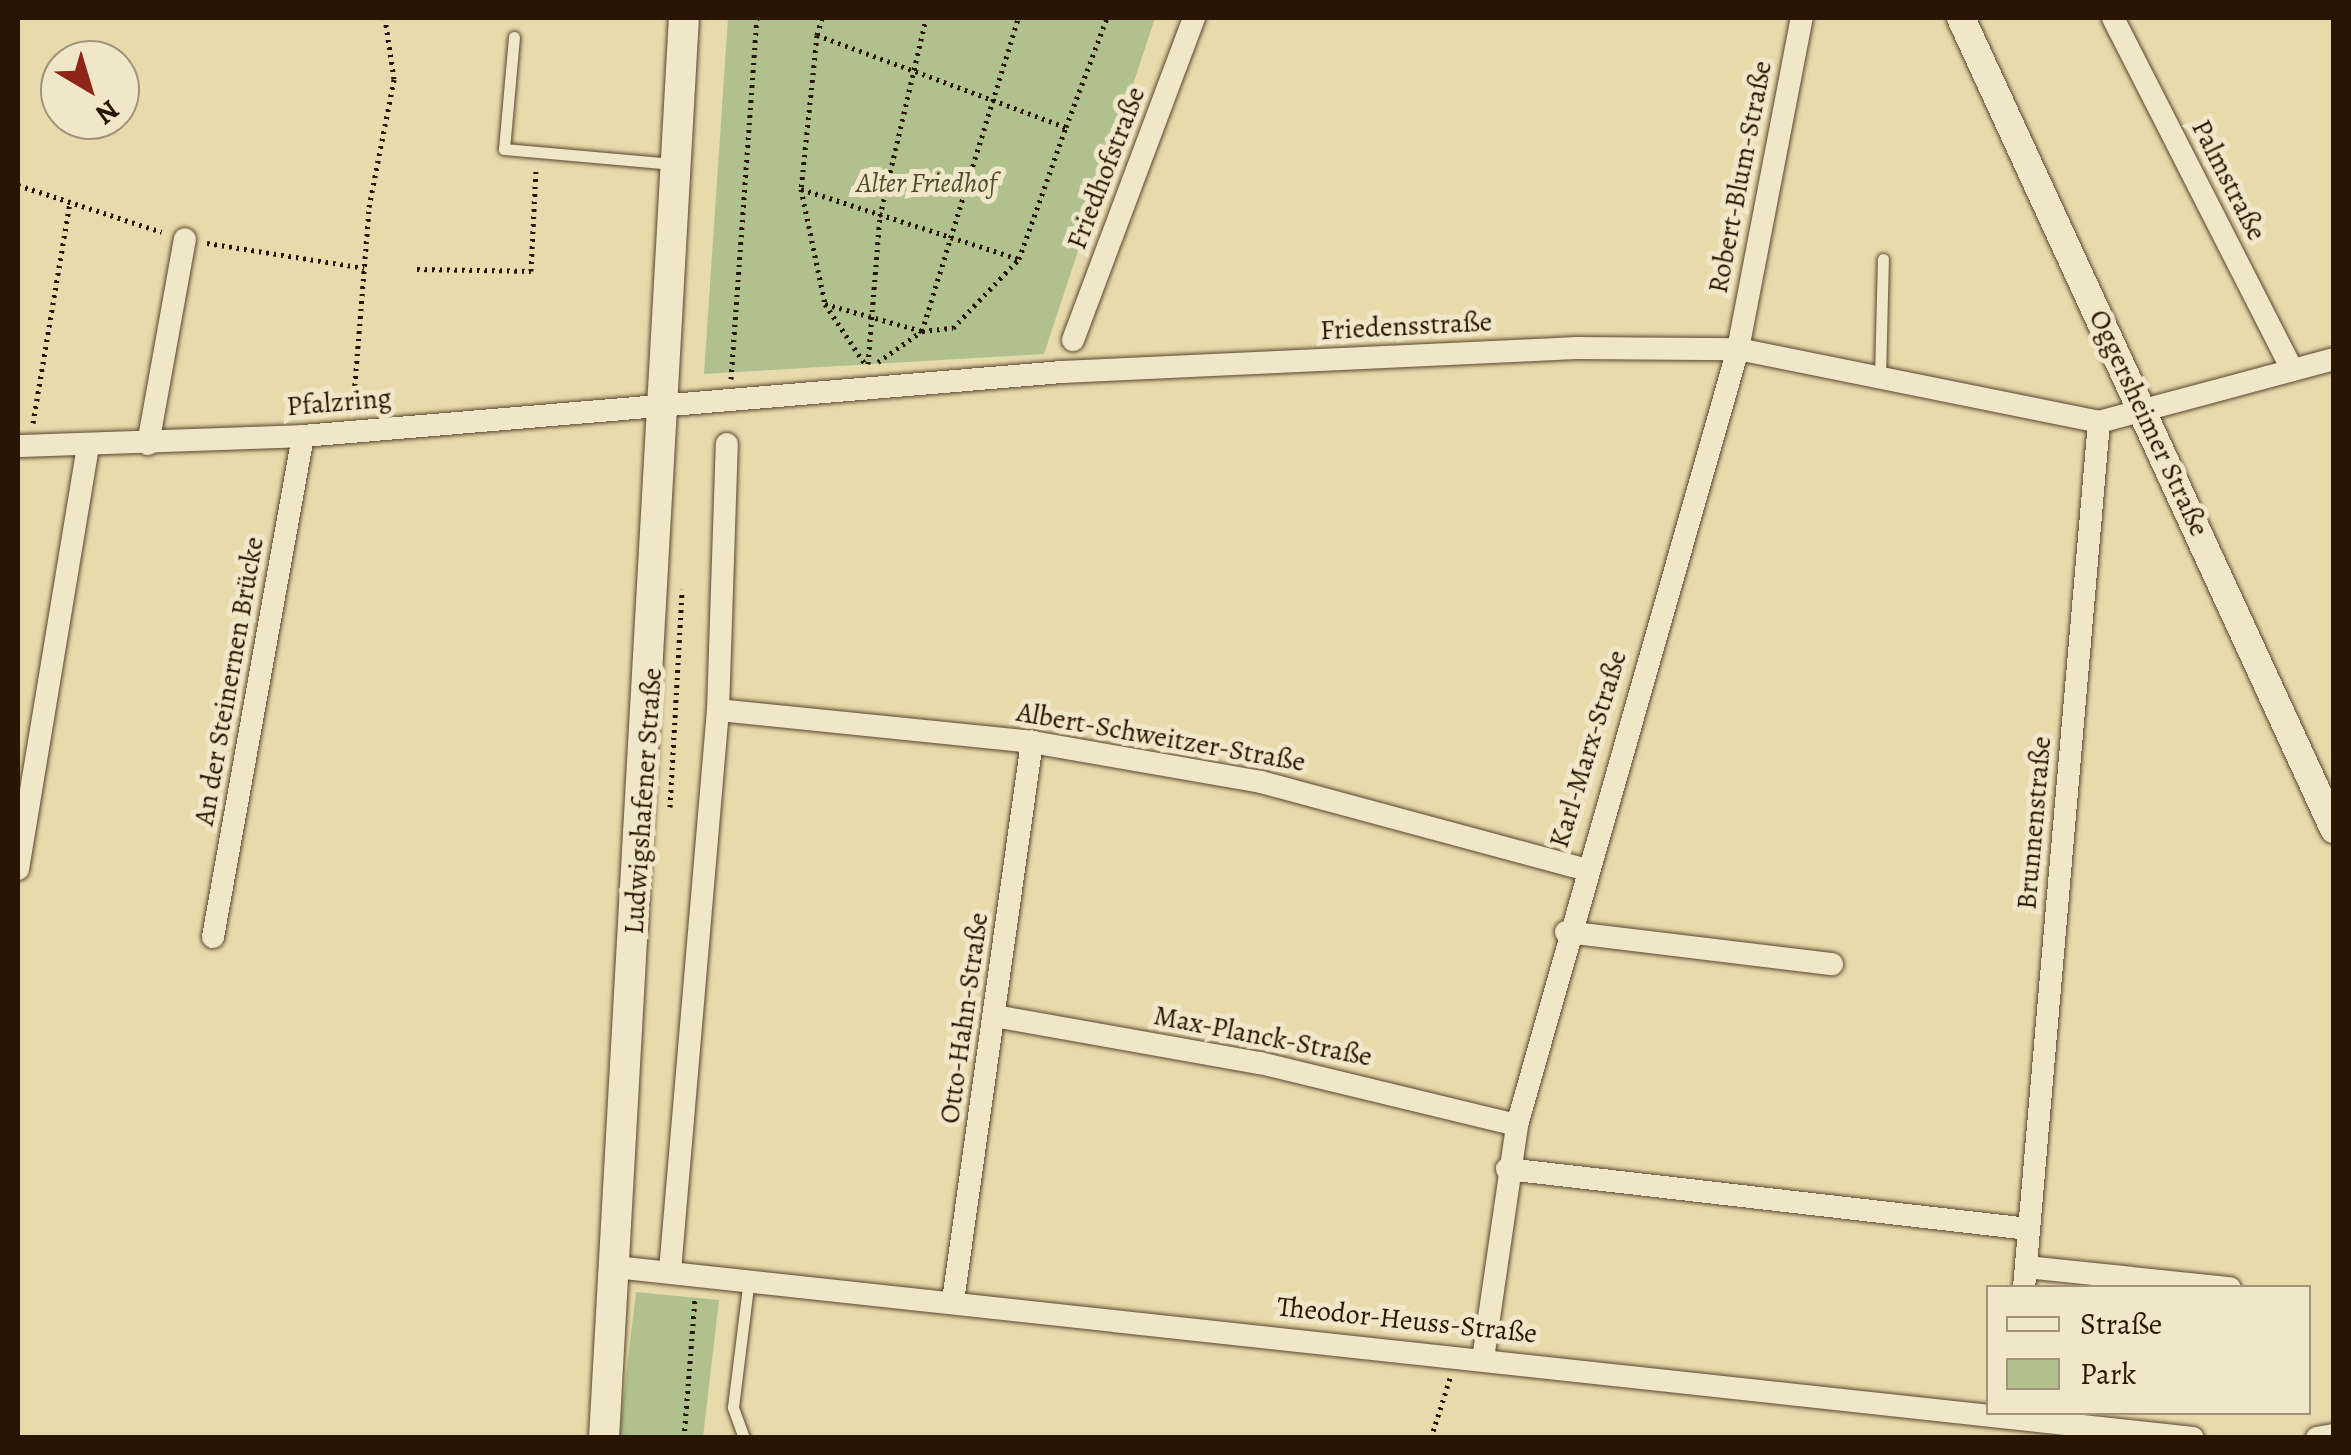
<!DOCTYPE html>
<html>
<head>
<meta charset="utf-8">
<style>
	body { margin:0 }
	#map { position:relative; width:2351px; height:1455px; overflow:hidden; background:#e7daab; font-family:Alegreya,serif }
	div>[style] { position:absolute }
	.green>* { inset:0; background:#b0c18d }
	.path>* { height:5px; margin-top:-2.5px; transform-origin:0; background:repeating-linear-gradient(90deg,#291503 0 2.5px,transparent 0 7.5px) }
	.roads { filter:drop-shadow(0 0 2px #58462d) drop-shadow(0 0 2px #58462d) }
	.service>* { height:11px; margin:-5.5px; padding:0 5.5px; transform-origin:5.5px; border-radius:5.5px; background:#efe7c8 }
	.minor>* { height:22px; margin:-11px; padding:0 11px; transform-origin:11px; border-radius:11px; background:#efe7c8 }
	.tertiary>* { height:28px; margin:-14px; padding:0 14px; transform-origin:14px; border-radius:14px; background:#efe7c8 }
	.secondary>* { height:30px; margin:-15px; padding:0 15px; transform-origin:15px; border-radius:15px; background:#efe7c8 }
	span { translate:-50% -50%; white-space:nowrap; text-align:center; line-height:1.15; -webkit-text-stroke:10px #efe7c8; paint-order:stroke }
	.street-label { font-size:28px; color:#291503 }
	.park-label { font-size:28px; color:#52492c; font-style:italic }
	.frame { position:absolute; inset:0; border:20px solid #291503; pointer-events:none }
	.legend { position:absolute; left:1986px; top:1285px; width:325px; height:130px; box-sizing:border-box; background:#efe7c8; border:2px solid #a09379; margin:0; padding:12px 18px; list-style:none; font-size:30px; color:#291503 }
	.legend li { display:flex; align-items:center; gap:20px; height:50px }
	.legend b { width:50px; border:2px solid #a09379 }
	.north { position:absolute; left:40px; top:40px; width:100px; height:100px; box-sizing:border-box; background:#efe7c8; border:2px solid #a09379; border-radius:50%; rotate:142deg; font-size:28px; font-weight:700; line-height:40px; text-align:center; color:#291503 }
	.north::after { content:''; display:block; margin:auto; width:35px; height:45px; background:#8f2418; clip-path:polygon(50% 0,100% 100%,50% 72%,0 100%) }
</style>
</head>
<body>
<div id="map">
	<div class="green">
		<i style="clip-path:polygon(728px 18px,1155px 18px,1044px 354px,704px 374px)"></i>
		<i style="clip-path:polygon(636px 1292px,719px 1300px,703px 1437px,619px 1437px)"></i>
	</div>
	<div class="path">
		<i style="left:822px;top:18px;width:18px;rotate:106deg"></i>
		<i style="left:817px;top:35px;width:265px;rotate:20.3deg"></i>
		<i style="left:1066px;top:127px;width:116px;rotate:-69.4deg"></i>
		<i style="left:817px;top:35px;width:155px;rotate:95.9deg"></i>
		<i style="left:801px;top:189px;width:229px;rotate:17.8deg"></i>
		<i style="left:1019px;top:259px;width:140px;rotate:-70.4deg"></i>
		<i style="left:18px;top:185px;width:151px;rotate:18.1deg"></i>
		<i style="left:801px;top:189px;width:117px;rotate:78.2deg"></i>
		<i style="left:825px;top:304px;width:101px;rotate:15.6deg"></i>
		<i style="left:922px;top:331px;width:31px;rotate:-6deg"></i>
		<i style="left:953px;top:328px;width:95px;rotate:-46.3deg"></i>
		<i style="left:207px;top:243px;width:159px;rotate:9deg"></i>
		<i style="left:417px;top:269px;width:114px;rotate:1deg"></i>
		<i style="left:531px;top:271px;width:101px;rotate:-87.2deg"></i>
		<i style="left:825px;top:304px;width:72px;rotate:56.3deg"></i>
		<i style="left:878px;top:362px;width:54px;rotate:-35.2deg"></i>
		<i style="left:922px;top:331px;width:327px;rotate:-72.9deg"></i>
		<i style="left:868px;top:364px;width:148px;rotate:-85.4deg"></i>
		<i style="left:880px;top:216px;width:203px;rotate:-76.9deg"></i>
		<i style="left:731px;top:379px;width:362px;rotate:-85.9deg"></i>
		<i style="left:353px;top:408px;width:202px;rotate:-85.4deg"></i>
		<i style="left:369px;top:207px;width:130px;rotate:-78.9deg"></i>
		<i style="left:394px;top:79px;width:62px;rotate:-98.4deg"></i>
		<i style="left:33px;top:423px;width:224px;rotate:-80.5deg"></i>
		<i style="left:670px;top:807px;width:218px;rotate:-86.8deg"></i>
		<i style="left:684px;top:1438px;width:141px;rotate:-85.5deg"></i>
		<i style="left:1431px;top:1438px;width:63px;rotate:-72.4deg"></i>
	</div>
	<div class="roads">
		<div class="service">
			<i style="left:514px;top:37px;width:112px;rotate:95.1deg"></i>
			<i style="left:504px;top:149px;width:170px;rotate:5.1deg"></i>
			<i style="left:1880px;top:378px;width:119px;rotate:-88.6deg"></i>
			<i style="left:744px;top:1438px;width:33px;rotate:-110deg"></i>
			<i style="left:733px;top:1407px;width:130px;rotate:-82.9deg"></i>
		</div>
		<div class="minor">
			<i style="left:2113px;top:18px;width:395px;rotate:63deg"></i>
			<i style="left:1073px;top:340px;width:344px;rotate:-69.4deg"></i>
			<i style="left:148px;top:444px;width:208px;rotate:-79.8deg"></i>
			<i style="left:18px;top:446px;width:285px;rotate:-2deg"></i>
			<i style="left:303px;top:436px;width:762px;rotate:-4.82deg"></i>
			<i style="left:1062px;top:372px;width:515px;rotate:-2.67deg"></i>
			<i style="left:1576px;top:348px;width:162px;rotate:0.4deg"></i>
			<i style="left:1738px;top:349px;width:368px;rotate:11.4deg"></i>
			<i style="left:2099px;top:422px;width:243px;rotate:-15deg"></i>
			<i style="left:718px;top:710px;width:316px;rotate:5.8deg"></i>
			<i style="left:1032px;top:742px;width:232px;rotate:9.9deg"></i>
			<i style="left:1261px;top:782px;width:335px;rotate:15.1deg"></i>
			<i style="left:18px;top:869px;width:428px;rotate:-80.6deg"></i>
			<i style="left:1566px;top:932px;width:268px;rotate:6.9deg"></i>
			<i style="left:213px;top:937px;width:509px;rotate:-79.82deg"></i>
			<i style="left:995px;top:1016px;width:269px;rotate:10.1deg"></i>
			<i style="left:1260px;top:1063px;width:264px;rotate:13.6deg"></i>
			<i style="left:1507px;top:1169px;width:525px;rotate:6.56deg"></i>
			<i style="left:615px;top:1267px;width:1587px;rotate:6.18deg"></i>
			<i style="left:2026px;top:1267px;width:205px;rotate:5.9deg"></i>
			<i style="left:670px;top:1271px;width:563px;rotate:-85.11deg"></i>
			<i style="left:718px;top:710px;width:266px;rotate:-88.1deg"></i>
			<i style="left:2024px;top:1288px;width:869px;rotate:-85.05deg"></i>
			<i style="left:953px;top:1301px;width:565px;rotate:-81.96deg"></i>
			<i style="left:1483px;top:1359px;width:236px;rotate:-81.7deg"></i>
			<i style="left:1517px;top:1125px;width:807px;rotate:-74.1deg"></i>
			<i style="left:1738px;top:349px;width:337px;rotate:-79.1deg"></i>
			<i style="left:2317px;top:1438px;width:17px;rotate:-10deg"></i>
		</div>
		<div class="tertiary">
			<i style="left:1961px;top:18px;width:893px;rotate:65.3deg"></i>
		</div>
		<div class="secondary">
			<i style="left:604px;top:1438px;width:1422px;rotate:-86.78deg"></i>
		</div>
	</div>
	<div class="street-label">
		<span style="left:1106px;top:168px;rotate:-69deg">Friedhofstraße</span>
		<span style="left:1740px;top:177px;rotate:-79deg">Robert-Blum-Straße</span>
		<span style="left:2229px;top:180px;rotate:63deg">Palmstraße</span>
		<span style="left:1406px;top:326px;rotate:-3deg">Friedensstraße</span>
		<span style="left:339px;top:402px;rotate:-5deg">Pfalzring</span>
		<span style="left:2149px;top:423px;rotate:65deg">Oggersheimer Straße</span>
		<span style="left:229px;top:681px;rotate:-80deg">An der Steinernen Brücke</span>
		<span style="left:1161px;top:737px;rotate:10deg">Albert-Schweitzer-Straße</span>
		<span style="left:1588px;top:749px;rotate:-73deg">Karl-Marx-Straße</span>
		<span style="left:643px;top:801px;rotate:-86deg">Ludwigshafener Straße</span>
		<span style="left:2034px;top:823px;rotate:-85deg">Brunnenstraße</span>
		<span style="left:964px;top:1018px;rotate:-82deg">Otto-Hahn-Straße</span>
		<span style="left:1263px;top:1036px;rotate:11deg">Max-Planck-Straße</span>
		<span style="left:1407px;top:1320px;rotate:6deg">Theodor-Heuss-Straße</span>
	</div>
	<div class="park-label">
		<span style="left:926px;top:183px">Alter Friedhof</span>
	</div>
	<div class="frame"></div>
	<ul class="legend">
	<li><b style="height:12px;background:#efe7c8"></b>Straße</li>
	<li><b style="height:28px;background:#b0c18d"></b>Park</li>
	</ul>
	<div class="north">N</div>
</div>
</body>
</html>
